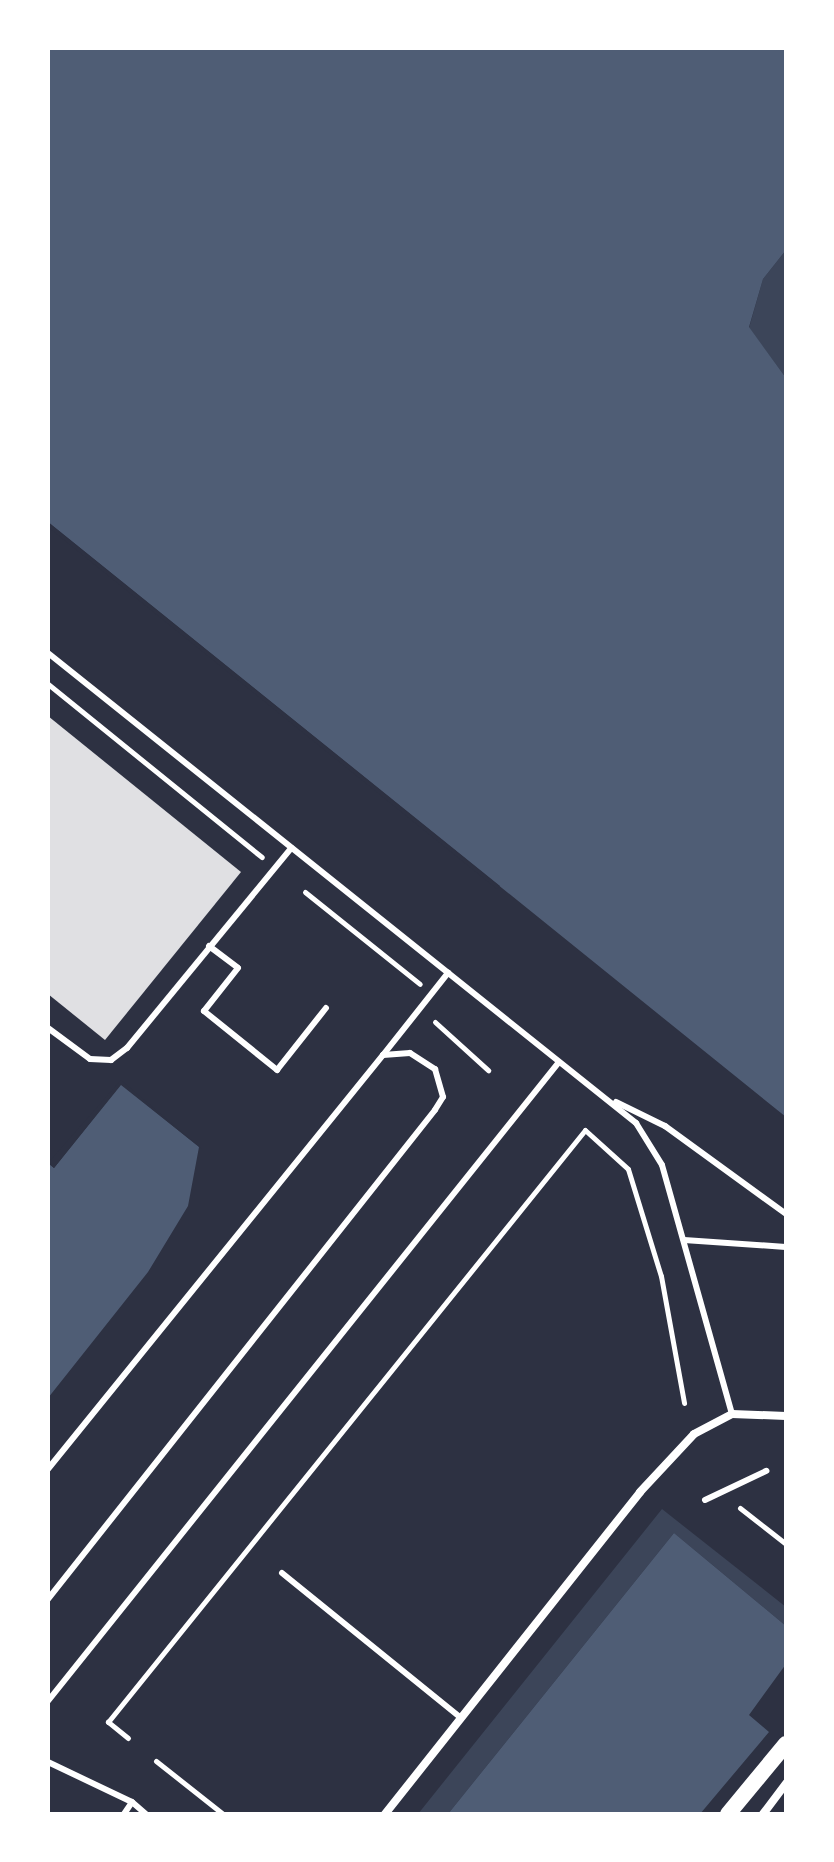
<!DOCTYPE html>
<html>
<head>
<meta charset="utf-8">
<style>
	body { margin:0 }
	#map { position:relative; width:834px; height:1862px; overflow:hidden; background:#2d3142; font-family:Poppins,sans-serif }
	div>[style] { position:absolute }
	.green>* { inset:0; background:#3c4559 }
	.water>* { inset:0; background:#4f5d75 }
	.pier>* { inset:0; background:#2d3142 }
	.building>* { inset:0; background:#e0e0e3 }
	.path>* { height:5px; margin:-2.5px; padding:0 2.5px; transform-origin:2.5px; border-radius:2.5px; background:#fff }
	.service>* { height:6px; margin:-3px; padding:0 3px; transform-origin:3px; border-radius:3px; background:#fff }
	.minor>* { height:8px; margin:-4px; padding:0 4px; transform-origin:4px; border-radius:4px; background:#fff }
	.secondary>* { height:16px; margin:-8px; padding:0 8px; transform-origin:8px; border-radius:8px; background:#fff }
	span { translate:-50% -50%; white-space:nowrap; text-align:center; line-height:1.15; -webkit-text-stroke:7px #fff; paint-order:stroke }
	.frame { position:absolute; inset:0; border:50px solid #fff; pointer-events:none }
</style>
</head>
<body>
<div id="map">
	<div class="green">
		<i style="clip-path:polygon(786px 250px,786px 378px,749px 328px,763px 279px)"></i>
		<i style="clip-path:polygon(662px 1509px,786px 1607px,786px 1626px,674px 1533px,448px 1814px,418px 1814px)"></i>
	</div>
	<div class="water">
		<i style="clip-path:polygon(48px 48px,786px 48px,786px 250px,763px 279px,749px 327px,786px 378px,786px 1117px,48px 522px)"></i>
		<i style="clip-path:polygon(121px 1084px,199px 1147px,188px 1206px,148px 1272px,48px 1398px,48px 1163px,54px 1168px)"></i>
		<i style="clip-path:polygon(674px 1533px,786px 1626px,786px 1664px,749px 1715px,769px 1732px,700px 1814px,448px 1814px)"></i>
	</div>
	<div class="pier">
		<i style="clip-path:polygon(48px 522px,500px 886px,497px 889px,48px 527px)"></i>
		<i style="clip-path:polygon(121px 1080px,203px 1150px,121px 1085px,54px 1168px,48px 1163px)"></i>
	</div>
	<div class="building">
		<i style="clip-path:polygon(48px 716px,241px 872px,105px 1040px,48px 994px)"></i>
	</div>
	<div class="path">
		<i style="left:48px;top:684px;width:275px;rotate:39deg"></i>
		<i style="left:305px;top:892px;width:147px;rotate:38.7deg"></i>
		<i style="left:435px;top:1022px;width:72px;rotate:42.2deg"></i>
		<i style="left:740px;top:1508px;width:58px;rotate:38deg"></i>
		<i style="left:128px;top:1738px;width:26px;rotate:-141deg"></i>
		<i style="left:108px;top:1722px;width:760px;rotate:-51.14deg"></i>
		<i style="left:585px;top:1130px;width:58px;rotate:42.2deg"></i>
		<i style="left:628px;top:1169px;width:112px;rotate:72.9deg"></i>
		<i style="left:661px;top:1276px;width:129px;rotate:79.7deg"></i>
		<i style="left:156px;top:1761px;width:85px;rotate:38.3deg"></i>
	</div>
	<div class="service">
		<i style="left:48px;top:653px;width:753px;rotate:38.64deg"></i>
		<i style="left:636px;top:1123px;width:49px;rotate:58.2deg"></i>
		<i style="left:662px;top:1165px;width:259px;rotate:74.3deg"></i>
		<i style="left:209px;top:946px;width:36px;rotate:37deg"></i>
		<i style="left:238px;top:968px;width:55px;rotate:128.3deg"></i>
		<i style="left:204px;top:1011px;width:94px;rotate:38.9deg"></i>
		<i style="left:277px;top:1070px;width:79px;rotate:-51.7deg"></i>
		<i style="left:48px;top:1028px;width:52px;rotate:36.4deg"></i>
		<i style="left:90px;top:1059px;width:21px;rotate:3deg"></i>
		<i style="left:111px;top:1060px;width:20px;rotate:-37deg"></i>
		<i style="left:127px;top:1048px;width:259px;rotate:-50.6deg"></i>
		<i style="left:383px;top:1055px;width:105px;rotate:-51.6deg"></i>
		<i style="left:616px;top:1102px;width:55px;rotate:26.1deg"></i>
		<i style="left:665px;top:1126px;width:150px;rotate:36deg"></i>
		<i style="left:684px;top:1240px;width:102px;rotate:3.9deg"></i>
		<i style="left:48px;top:1469px;width:533px;rotate:-51.02deg"></i>
		<i style="left:383px;top:1055px;width:27px;rotate:-4deg"></i>
		<i style="left:410px;top:1053px;width:30px;rotate:33deg"></i>
		<i style="left:435px;top:1069px;width:29px;rotate:74deg"></i>
		<i style="left:443px;top:1097px;width:15px;rotate:122deg"></i>
		<i style="left:435px;top:1110px;width:624px;rotate:128.36deg"></i>
		<i style="left:705px;top:1500px;width:68px;rotate:-25.4deg"></i>
		<i style="left:282px;top:1573px;width:230px;rotate:39deg"></i>
		<i style="left:48px;top:1701px;width:818px;rotate:-51.35deg"></i>
		<i style="left:48px;top:1762px;width:93px;rotate:25.5deg"></i>
		<i style="left:124px;top:1814px;width:14px;rotate:-56deg"></i>
		<i style="left:132px;top:1802px;width:18px;rotate:41deg"></i>
	</div>
	<div class="minor">
		<i style="left:385px;top:1814px;width:411px;rotate:-51.6deg"></i>
		<i style="left:640px;top:1492px;width:79px;rotate:-47deg"></i>
		<i style="left:694px;top:1434px;width:43px;rotate:-27.8deg"></i>
		<i style="left:732px;top:1414px;width:54px;rotate:2.1deg"></i>
		<i style="left:763px;top:1814px;width:39px;rotate:-53deg"></i>
	</div>
	<div class="secondary">
		<i style="left:728px;top:1814px;width:91px;rotate:-50.4deg"></i>
	</div>
	<div class="frame"></div>
</div>
</body>
</html>
